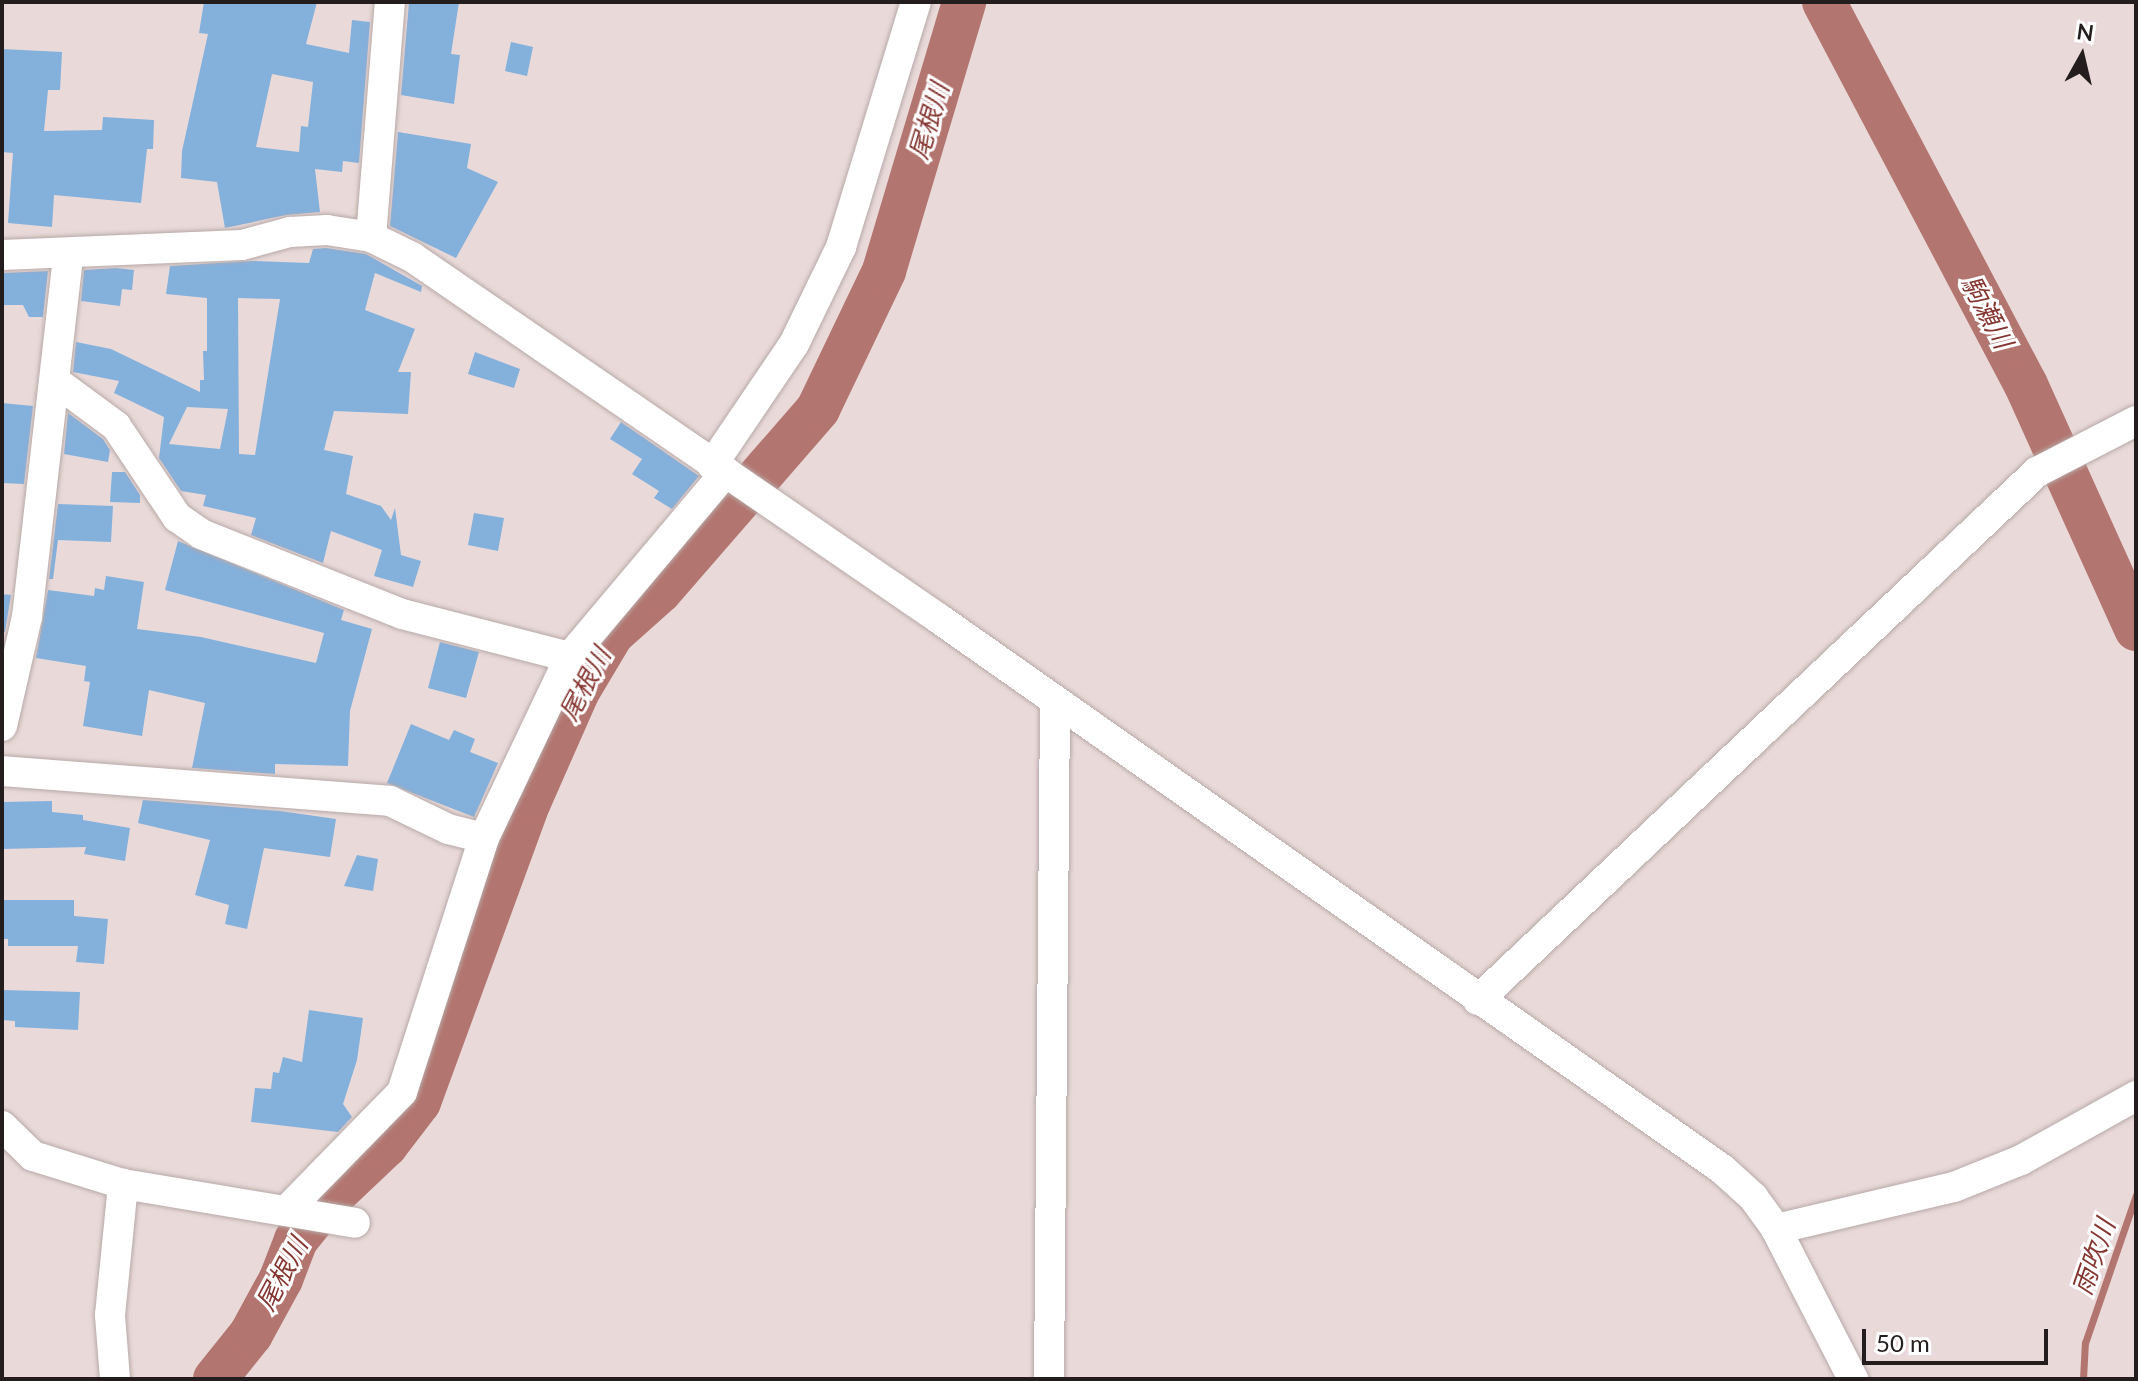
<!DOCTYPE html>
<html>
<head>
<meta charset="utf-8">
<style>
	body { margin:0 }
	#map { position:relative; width:2138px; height:1381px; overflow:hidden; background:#e9dad9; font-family:Lato,"Noto Sans JP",sans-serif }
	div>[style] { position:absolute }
	.stream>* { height:7px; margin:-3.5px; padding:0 3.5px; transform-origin:3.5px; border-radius:3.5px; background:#b3756f }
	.river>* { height:44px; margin:-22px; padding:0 22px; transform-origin:22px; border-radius:22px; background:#b3756f }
	.building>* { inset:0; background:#84b0dc }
	.roads { filter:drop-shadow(0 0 2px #b7a9a7) drop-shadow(0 0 2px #b7a9a7) }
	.minor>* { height:30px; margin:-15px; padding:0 15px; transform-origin:15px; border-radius:15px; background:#fff }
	span { translate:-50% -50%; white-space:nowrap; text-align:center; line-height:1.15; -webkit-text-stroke:6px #fff; paint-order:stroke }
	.water-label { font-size:26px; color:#853631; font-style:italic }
	.frame { position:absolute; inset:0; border:4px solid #231e1d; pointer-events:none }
	.north { position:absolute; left:2042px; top:16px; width:80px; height:80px; -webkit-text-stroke:6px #fff; paint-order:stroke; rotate:8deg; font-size:22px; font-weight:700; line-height:32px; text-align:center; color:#231e1d }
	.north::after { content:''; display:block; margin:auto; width:28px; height:36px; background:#231e1d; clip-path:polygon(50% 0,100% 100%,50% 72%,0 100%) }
	.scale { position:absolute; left:1862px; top:1329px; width:186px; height:36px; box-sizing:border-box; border:4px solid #231e1d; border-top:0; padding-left:10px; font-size:24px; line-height:28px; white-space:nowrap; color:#231e1d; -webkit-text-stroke:6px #fff; paint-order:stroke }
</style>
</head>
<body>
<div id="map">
	<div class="stream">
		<i style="left:2083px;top:1379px;width:36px;rotate:-87deg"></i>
		<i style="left:2085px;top:1343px;width:157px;rotate:-71deg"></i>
	</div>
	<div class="river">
		<i style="left:1824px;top:2px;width:433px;rotate:62.2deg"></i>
		<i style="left:2026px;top:385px;width:268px;rotate:65.7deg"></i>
		<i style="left:215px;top:1379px;width:58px;rotate:-51.3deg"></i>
		<i style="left:251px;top:1334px;width:63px;rotate:-61.4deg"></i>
		<i style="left:281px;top:1279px;width:42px;rotate:-69deg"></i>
		<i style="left:296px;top:1240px;width:51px;rotate:-51.3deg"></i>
		<i style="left:328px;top:1200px;width:80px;rotate:-43.5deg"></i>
		<i style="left:386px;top:1145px;width:54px;rotate:-52.5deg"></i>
		<i style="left:419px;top:1102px;width:320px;rotate:-69.9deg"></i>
		<i style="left:529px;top:802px;width:121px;rotate:-66.2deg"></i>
		<i style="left:578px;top:691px;width:66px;rotate:-59.2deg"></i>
		<i style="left:612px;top:634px;width:64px;rotate:-41.9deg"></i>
		<i style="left:660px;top:591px;width:241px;rotate:-49deg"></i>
		<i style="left:818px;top:409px;width:153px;rotate:-64.4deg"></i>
		<i style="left:884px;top:271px;width:281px;rotate:-73.4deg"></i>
	</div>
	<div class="building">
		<i style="clip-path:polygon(evenodd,204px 2px,317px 2px,306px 44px,349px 53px,352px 20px,370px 22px,359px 163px,343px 161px,342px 172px,315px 169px,320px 212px,286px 215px,225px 228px,217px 182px,181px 178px,182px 151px,208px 34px,199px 33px,204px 2px,272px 74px,313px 82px,308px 127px,301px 126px,299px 152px,256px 147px,272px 74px)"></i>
		<i style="clip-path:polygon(409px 2px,459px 2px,451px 54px,460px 55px,454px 104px,401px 95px)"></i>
		<i style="clip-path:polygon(511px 42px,533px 47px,527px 76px,505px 71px)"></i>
		<i style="clip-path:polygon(2px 49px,62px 52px,60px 90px,48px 90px,44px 131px,102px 130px,103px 117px,154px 120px,153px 149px,147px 149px,141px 203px,54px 195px,52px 227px,8px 223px,13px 153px,2px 152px)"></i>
		<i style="clip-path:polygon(398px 132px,471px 144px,467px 168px,498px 182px,456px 258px,390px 226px)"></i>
		<i style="clip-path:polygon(evenodd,326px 248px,366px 254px,422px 286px,421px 292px,375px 273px,365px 310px,415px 329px,398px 372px,411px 372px,408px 414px,334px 411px,324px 450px,353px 456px,346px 494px,381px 506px,391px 520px,395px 508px,401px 555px,421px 561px,413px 587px,374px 576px,382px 550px,331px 531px,323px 563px,251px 535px,256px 518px,203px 506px,206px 495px,181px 491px,159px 458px,164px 417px,114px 393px,119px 381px,73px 372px,76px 342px,111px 349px,200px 392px,200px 380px,204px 380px,203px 351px,207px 351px,207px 298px,166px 294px,170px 266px,251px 261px,309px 263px,313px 249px,326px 248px,238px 298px,280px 299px,255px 455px,239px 454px,238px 298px,326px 248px,187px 407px,228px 409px,220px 449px,169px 444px,187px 407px)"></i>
		<i style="clip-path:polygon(116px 268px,134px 270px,132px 290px,122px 289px,120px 306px,81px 301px,84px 270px)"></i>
		<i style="clip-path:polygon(48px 271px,43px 317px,29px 317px,23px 305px,2px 305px,2px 273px)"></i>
		<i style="clip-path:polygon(475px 352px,520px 369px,514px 388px,468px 374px)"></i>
		<i style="clip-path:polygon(2px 403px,33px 406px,24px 484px,2px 483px)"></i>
		<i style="clip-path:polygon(68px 413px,103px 439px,110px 450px,108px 462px,64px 454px)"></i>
		<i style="clip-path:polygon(621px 422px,699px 476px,672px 509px,654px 498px,659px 491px,632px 474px,642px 459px,610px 439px)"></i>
		<i style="clip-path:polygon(112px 472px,125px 472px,140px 495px,140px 503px,110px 502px)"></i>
		<i style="clip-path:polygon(58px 504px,113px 506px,111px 542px,58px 540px,53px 579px,49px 579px)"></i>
		<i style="clip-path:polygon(474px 513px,504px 518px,498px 551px,468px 545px)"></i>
		<i style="clip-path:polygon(178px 541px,344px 610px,341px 620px,372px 629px,350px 711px,348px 766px,275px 764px,275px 774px,192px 768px,205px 703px,149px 690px,142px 736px,83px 726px,90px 682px,84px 681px,86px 666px,36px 658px,48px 590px,94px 596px,95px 588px,104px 590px,106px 576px,144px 582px,137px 629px,201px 637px,316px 663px,324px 633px,165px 590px)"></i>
		<i style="clip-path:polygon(2px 594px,11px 595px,5px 632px,2px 632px)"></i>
		<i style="clip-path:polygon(440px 642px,479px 652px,466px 698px,428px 688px)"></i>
		<i style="clip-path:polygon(411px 724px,449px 740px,454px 730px,475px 739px,470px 752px,498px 763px,474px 817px,387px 783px)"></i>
		<i style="clip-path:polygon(143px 800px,280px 811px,336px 819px,330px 857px,264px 848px,247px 929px,225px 924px,229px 905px,195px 895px,210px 840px,138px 823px)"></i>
		<i style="clip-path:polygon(52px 801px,52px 812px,83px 815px,83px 820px,130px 828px,125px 861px,84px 854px,86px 847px,2px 849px,2px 802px)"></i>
		<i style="clip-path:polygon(357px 855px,378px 859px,373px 891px,344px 886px)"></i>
		<i style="clip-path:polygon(2px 900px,74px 900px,74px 916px,108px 919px,104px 964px,76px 962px,78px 946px,8px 946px,8px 939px,2px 939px)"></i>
		<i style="clip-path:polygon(2px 990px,80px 992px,78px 1030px,15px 1027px,15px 1021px,2px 1020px)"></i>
		<i style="clip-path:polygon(309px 1010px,363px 1018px,357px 1060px,343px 1104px,352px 1117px,338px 1132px,251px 1122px,255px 1088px,271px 1089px,273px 1072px,279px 1073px,283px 1057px,302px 1062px)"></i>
	</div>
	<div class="roads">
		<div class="minor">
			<i style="left:371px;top:237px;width:236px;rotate:-85.4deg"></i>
			<i style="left:2px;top:255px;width:240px;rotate:-2.4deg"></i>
			<i style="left:242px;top:245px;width:50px;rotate:-15.2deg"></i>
			<i style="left:290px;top:232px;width:37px;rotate:-3deg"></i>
			<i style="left:327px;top:230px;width:45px;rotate:9deg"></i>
			<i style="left:371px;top:237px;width:46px;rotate:26deg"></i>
			<i style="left:412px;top:257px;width:638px;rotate:34.46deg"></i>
			<i style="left:938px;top:618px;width:958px;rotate:35.1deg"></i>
			<i style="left:1722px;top:1169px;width:42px;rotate:42.1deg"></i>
			<i style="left:1753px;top:1197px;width:39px;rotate:54deg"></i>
			<i style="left:1776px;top:1229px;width:169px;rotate:62.8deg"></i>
			<i style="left:55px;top:381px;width:76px;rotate:36.4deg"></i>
			<i style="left:116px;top:426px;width:110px;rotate:56.2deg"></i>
			<i style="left:177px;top:517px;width:29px;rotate:35deg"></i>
			<i style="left:201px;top:534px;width:216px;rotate:21.7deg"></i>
			<i style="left:402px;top:614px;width:173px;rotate:14.4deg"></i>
			<i style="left:712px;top:465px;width:146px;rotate:-55.9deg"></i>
			<i style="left:794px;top:344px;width:108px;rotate:-64.1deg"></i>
			<i style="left:841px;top:247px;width:256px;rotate:-73deg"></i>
			<i style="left:2px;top:726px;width:112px;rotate:-77.1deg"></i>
			<i style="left:27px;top:617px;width:364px;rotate:-83.5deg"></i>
			<i style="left:2px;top:771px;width:389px;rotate:4.4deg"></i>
			<i style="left:390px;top:801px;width:64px;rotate:25.8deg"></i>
			<i style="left:448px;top:829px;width:37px;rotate:14deg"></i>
			<i style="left:1478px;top:1000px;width:769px;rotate:-43.37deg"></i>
			<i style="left:2037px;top:472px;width:111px;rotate:-27.3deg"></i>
			<i style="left:2px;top:1126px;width:43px;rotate:44.1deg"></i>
			<i style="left:33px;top:1156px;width:94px;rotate:17.3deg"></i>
			<i style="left:123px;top:1184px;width:235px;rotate:9.5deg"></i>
			<i style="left:286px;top:1211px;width:166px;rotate:-45.7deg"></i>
			<i style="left:402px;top:1092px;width:267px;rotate:-72.1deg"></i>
			<i style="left:484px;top:838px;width:200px;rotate:-64.6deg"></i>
			<i style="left:570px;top:657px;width:242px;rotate:-49.9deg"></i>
			<i style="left:1776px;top:1229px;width:183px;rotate:-13.3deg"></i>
			<i style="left:1954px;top:1187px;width:72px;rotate:-21.9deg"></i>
			<i style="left:2021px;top:1160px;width:132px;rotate:-29.1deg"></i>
			<i style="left:115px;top:1379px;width:64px;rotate:-94.5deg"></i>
			<i style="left:110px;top:1315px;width:132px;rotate:-84.3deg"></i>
			<i style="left:1049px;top:1379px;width:677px;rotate:-89.49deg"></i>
		</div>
	</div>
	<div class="water-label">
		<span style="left:929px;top:121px;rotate:-73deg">尾根川</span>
		<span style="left:1987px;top:312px;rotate:62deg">駒瀬川</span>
		<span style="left:585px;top:684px;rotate:-62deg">尾根川</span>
		<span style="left:2094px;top:1257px;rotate:-71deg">雨吹川</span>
		<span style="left:282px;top:1274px;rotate:-62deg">尾根川</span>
	</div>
	<div class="frame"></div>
	<div class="north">N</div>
	<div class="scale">50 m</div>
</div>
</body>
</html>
